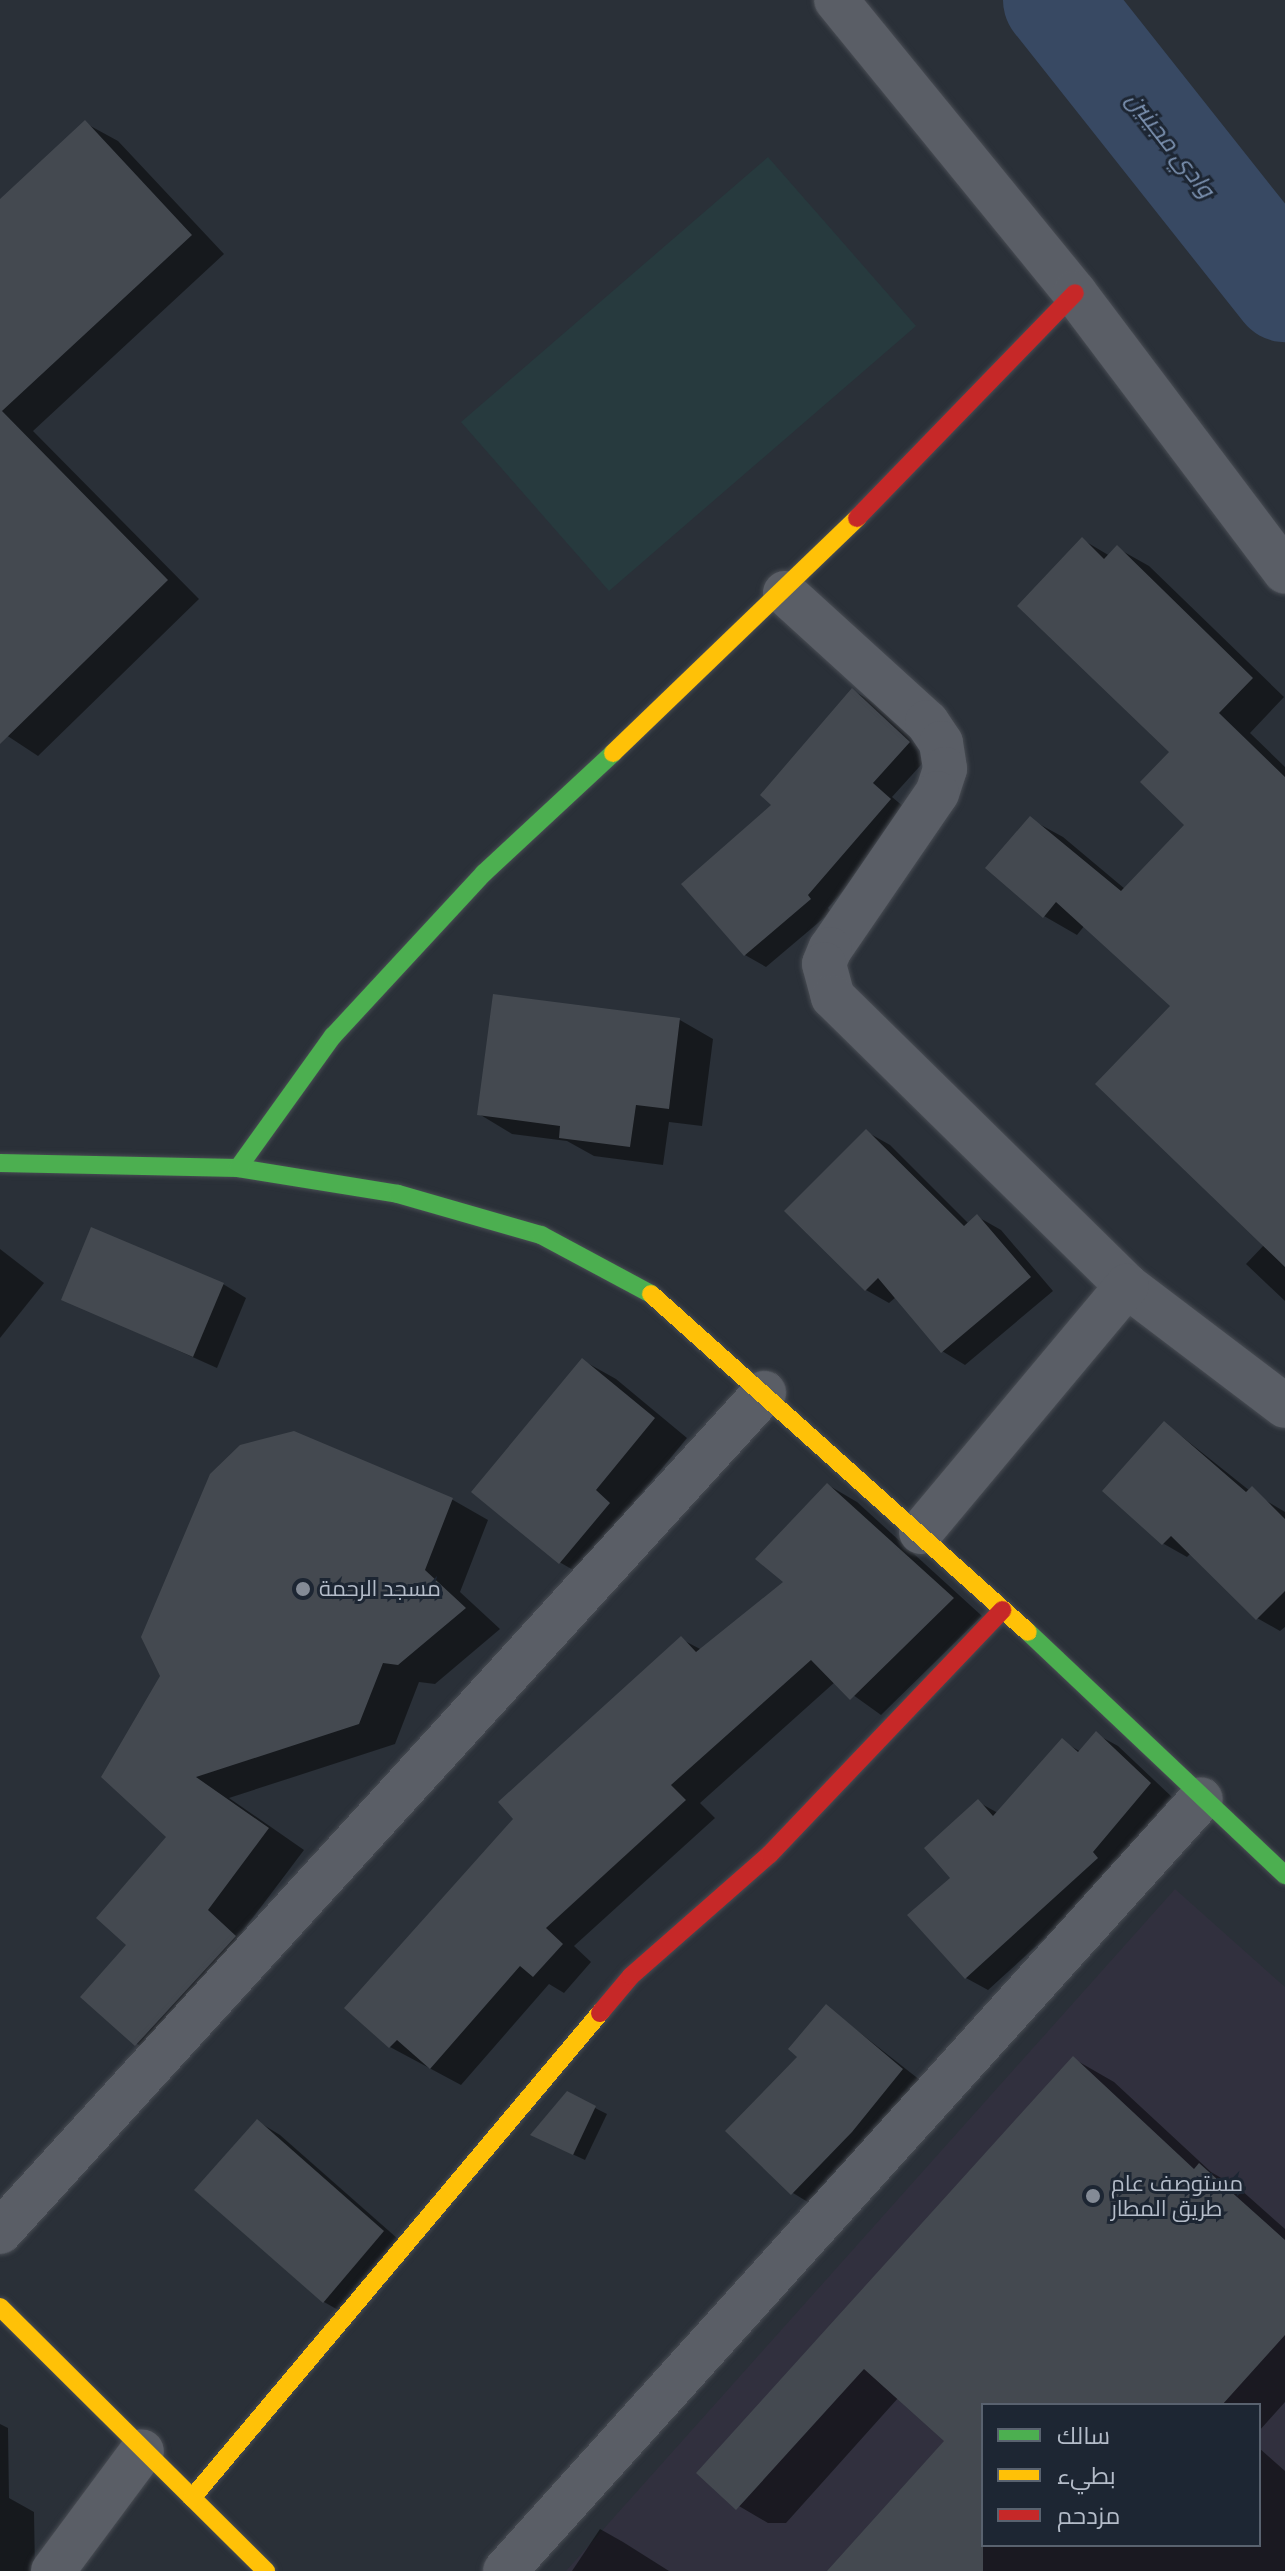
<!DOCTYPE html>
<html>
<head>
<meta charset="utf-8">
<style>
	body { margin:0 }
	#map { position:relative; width:1285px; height:2571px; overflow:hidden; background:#2a3038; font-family:Roboto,Cairo,sans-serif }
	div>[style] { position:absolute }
	.medical>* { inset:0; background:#31303e }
	.green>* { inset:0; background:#273a3e }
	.shadow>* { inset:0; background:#0007 }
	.river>* { height:106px; margin:-53px; padding:0 53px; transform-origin:53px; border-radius:53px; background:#384963 }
	.building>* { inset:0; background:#444950 }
	.roads { filter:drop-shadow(0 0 2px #484c53) drop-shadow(0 0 2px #484c53) }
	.street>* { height:44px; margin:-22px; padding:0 22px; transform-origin:22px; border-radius:22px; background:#5a5e66 }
	.fast>* { height:18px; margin:-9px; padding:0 9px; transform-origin:9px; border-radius:9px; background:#4caf50 }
	.slow>* { height:18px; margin:-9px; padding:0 9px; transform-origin:9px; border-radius:9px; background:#ffc107 }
	.jam>* { height:18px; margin:-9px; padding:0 9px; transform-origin:9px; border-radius:9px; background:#c62828 }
	.dots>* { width:22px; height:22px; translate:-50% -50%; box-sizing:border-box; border:4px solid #1d2633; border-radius:50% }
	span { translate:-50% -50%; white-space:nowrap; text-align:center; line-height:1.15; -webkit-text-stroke:6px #1d2633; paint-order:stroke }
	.poi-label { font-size:22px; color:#b4bcc9 }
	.left { translate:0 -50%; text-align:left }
	.water-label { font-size:24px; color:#7c92b1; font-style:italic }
	.legend { position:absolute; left:981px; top:2403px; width:280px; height:144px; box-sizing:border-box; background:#1d2633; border:2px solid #59626f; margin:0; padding:10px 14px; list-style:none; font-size:24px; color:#b4bcc9 }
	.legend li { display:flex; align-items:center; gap:16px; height:40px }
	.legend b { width:40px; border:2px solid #59626f }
</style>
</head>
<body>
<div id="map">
	<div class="medical">
		<i style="clip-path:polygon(evenodd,1175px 1889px,1285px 1987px,1285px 2571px,566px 2571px,1175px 1889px,983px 2405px,1259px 2405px,1259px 2545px,983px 2545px,983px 2405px)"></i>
	</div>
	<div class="green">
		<i style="clip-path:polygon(768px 157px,916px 326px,609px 591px,461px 422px)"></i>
	</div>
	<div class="shadow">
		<i style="clip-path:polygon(85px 123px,118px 141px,224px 254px,33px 431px,199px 599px,38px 756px,0 731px,0 201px)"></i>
		<i style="clip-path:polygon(1083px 540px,1110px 556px,1117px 548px,1149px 566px,1284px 697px,1250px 733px,1285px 767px,1285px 1301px,1246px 1264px,1265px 1244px,1173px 1006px,1085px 925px,1077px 935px,1044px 916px,1030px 819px,1063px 837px,1125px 889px,1186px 825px,1172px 752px)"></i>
		<i style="clip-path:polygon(852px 690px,873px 702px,930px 755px,892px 797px,911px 813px,828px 908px,831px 912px,766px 967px,745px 955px,774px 805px)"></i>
		<i style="clip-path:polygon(680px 1020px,713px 1039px,702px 1126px,669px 1122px,663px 1165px,594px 1156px,567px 1141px,512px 1134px,479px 1114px)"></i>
		<i style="clip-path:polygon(867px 1132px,890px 1145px,969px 1224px,978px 1217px,1001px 1230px,1053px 1291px,965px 1365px,942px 1351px,896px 1297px,889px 1303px,866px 1290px)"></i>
		<i style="clip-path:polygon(0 1249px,44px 1283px,0 1338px)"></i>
		<i style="clip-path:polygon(223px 1284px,246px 1298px,217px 1368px,63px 1299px)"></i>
		<i style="clip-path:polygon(582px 1360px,616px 1379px,687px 1438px,628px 1510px,594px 1582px,561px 1563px,474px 1492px)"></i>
		<i style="clip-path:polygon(1165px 1423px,1250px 1491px,1285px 1512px,1285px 1627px,1280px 1631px,1257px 1618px,1191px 1553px,1187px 1557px,1164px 1544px,1104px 1491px)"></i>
		<i style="clip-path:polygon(294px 1433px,453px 1500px,488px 1520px,460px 1592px,500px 1629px,435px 1684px,419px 1682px,395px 1744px,229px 1798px,304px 1850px,242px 1932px,270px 1957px,172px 2065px,137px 2044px,83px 1997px,128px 1945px,169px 1837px,162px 1676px)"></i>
		<i style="clip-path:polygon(828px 1485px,857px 1502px,982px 1616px,881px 1715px,835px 1682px,700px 1803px,715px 1818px,574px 1946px,591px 1962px,564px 1993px,549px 1984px,461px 2085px,390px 2047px,347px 2008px,681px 1639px,702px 1650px,786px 1582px)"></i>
		<i style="clip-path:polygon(1096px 1734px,1118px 1746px,1172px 1797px,1114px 1865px,1119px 1871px,988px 1990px,966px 1978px,953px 1878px,978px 1802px,998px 1813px,1062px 1741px,1081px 1752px)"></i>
		<i style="clip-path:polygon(827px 2007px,925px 2084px,816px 2207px,793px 2193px,799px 2057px)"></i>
		<i style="clip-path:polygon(1074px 2059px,1114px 2082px,1211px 2172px,1240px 2189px,1285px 2229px,1285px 2402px,1259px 2431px,1259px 2405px,983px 2405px,983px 2545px,1259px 2545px,1259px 2448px,1285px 2471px,1285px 2571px,830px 2571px,947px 2441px,899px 2397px,786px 2523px,768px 2523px,727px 2499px)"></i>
		<i style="clip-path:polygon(595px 2108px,607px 2114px,585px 2160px,544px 2141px)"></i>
		<i style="clip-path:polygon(257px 2121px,280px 2135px,406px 2246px,347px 2315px,324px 2302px,197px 2190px)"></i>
		<i style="clip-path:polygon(0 2424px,8px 2428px,9px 2498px,34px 2512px,35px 2571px,0 2571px)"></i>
		<i style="clip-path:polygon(600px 2529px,623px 2542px,669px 2571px,572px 2571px)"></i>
	</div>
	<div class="river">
		<i style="left:1056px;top:0;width:369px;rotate:51.6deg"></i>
	</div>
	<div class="building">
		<i style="clip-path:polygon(85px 120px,192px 235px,2px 411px,168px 580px,0 744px,0 199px)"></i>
		<i style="clip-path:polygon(1082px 537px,1104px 559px,1117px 545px,1253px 678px,1219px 713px,1285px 777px,1285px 1267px,1095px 1084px,1170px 1006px,1056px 902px,1043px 918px,985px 868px,1030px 816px,1121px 891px,1184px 825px,1140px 782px,1169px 752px,1017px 606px)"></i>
		<i style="clip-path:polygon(852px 688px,910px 742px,873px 783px,891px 799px,808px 895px,811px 899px,744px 956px,681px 884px,771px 805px,760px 795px)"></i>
		<i style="clip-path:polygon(493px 994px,680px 1018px,669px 1109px,636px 1105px,630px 1147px,559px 1138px,560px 1126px,477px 1115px)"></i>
		<i style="clip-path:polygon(866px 1129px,964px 1226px,977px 1214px,1031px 1277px,941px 1353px,878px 1278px,865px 1291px,784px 1211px)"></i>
		<i style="clip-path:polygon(91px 1227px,224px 1283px,193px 1357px,61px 1300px)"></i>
		<i style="clip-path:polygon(582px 1358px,655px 1418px,596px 1490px,610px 1503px,559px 1564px,471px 1492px)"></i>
		<i style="clip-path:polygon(1164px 1421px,1246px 1492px,1252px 1486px,1285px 1519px,1285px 1591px,1256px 1620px,1171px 1536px,1162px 1545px,1102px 1491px)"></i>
		<i style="clip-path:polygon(294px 1431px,453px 1498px,425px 1570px,466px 1608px,398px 1665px,383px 1663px,359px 1724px,196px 1777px,269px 1828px,208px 1910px,236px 1936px,135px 2046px,80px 1997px,126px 1945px,96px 1918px,166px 1837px,101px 1777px,160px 1676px,141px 1637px,210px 1474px,240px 1445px)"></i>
		<i style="clip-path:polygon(827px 1483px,954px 1598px,850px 1700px,811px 1660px,671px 1785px,686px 1800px,546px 1928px,563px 1944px,533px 1977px,520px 1966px,430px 2069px,397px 2040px,389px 2048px,344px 2008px,513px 1819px,498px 1802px,681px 1636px,696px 1652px,783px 1582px,755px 1559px)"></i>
		<i style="clip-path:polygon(1096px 1731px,1151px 1783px,1093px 1852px,1098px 1858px,965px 1979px,907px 1915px,950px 1878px,924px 1848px,978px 1799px,993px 1816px,1062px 1738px,1078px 1752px)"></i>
		<i style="clip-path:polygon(826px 2004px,903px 2069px,852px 2132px,791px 2195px,725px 2131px,797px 2057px,788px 2049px)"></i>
		<i style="clip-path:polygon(1073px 2056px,1194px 2169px,1199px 2163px,1285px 2240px,1285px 2335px,1222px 2405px,983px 2405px,983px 2571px,827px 2571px,944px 2441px,864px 2369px,736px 2510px,696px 2473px)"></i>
		<i style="clip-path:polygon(567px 2091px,596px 2106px,573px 2155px,530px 2135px)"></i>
		<i style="clip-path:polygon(257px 2119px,384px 2231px,323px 2303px,194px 2190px)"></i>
	</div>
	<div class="roads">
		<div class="street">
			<i style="left:836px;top:0;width:378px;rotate:50.8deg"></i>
			<i style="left:1075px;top:293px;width:349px;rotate:53deg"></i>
			<i style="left:785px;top:593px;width:192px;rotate:42.3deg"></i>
			<i style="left:927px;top:722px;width:25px;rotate:56deg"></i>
			<i style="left:941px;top:743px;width:26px;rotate:81deg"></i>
			<i style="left:945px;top:769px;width:25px;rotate:108deg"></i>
			<i style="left:937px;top:793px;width:189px;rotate:124.4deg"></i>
			<i style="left:830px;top:949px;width:16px;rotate:112deg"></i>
			<i style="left:824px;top:964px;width:34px;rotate:75deg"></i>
			<i style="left:833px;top:997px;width:412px;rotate:44.5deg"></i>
			<i style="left:1127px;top:1286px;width:198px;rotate:37.2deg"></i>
			<i style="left:921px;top:1532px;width:321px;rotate:-50.1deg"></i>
			<i style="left:0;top:2232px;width:1135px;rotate:-47.68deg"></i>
			<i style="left:53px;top:2571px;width:149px;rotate:-53.4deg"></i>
			<i style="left:505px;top:2571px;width:1039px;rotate:-47.96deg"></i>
		</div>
		<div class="fast">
			<i style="left:0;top:1163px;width:238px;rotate:1.2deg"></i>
			<i style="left:238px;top:1168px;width:162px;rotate:9.2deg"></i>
			<i style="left:398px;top:1194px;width:149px;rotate:16deg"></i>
			<i style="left:541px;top:1235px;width:125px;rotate:28.2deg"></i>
			<i style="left:238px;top:1168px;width:163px;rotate:-54.3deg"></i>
			<i style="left:333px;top:1036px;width:222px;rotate:-47.2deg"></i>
			<i style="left:484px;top:873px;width:176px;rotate:-42.9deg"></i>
			<i style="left:1028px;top:1632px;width:354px;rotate:43.4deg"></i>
		</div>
		<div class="slow">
			<i style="left:613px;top:753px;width:339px;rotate:-43.9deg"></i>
			<i style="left:651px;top:1294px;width:506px;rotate:41.88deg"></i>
			<i style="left:0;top:2307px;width:375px;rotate:44.8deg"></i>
			<i style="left:192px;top:2498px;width:634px;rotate:-49.93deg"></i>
		</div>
		<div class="jam">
			<i style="left:857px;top:518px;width:313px;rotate:-45.9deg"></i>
			<i style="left:600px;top:2013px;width:48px;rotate:-50deg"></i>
			<i style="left:631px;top:1976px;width:185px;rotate:-41.3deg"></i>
			<i style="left:770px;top:1854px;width:337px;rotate:-46.4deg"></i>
		</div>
	</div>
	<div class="dots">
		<i style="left:303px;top:1589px;background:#848b96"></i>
		<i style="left:1093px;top:2196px;background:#848b96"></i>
	</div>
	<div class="poi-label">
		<span class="left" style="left:319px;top:1589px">مسجد الرحمة</span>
		<span class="left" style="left:1111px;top:2196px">مستوصف عام<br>طريق المطار</span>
	</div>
	<div class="water-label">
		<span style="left:1170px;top:145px;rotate:52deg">وادي مجينين</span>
	</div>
	<ul class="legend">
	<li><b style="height:10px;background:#4caf50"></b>سالك</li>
	<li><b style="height:10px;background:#ffc107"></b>بطيء</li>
	<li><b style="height:10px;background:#c62828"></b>مزدحم</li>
	</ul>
</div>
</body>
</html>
